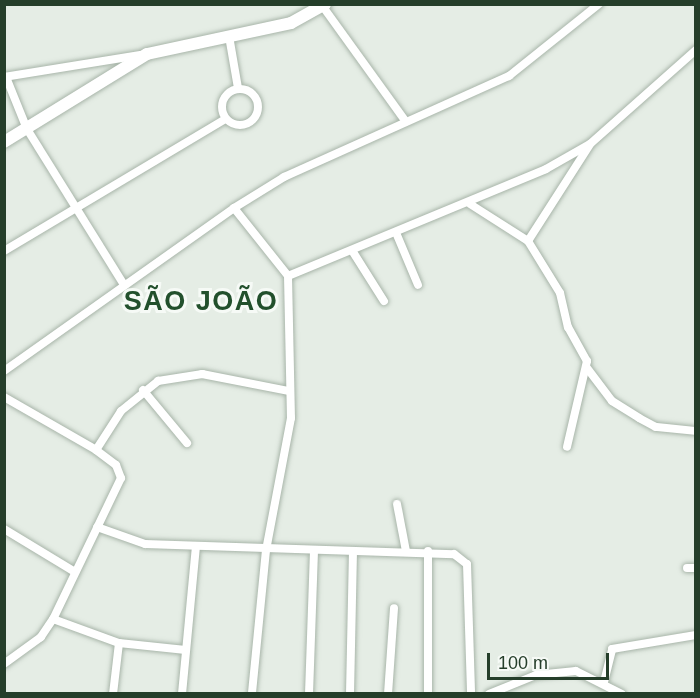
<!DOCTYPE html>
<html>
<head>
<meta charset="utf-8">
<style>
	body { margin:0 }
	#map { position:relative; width:700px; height:698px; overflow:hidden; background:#e5ede5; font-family:Arial,sans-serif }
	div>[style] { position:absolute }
	.roads { filter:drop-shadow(0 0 2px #a8b5a9) drop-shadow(0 0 2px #a8b5a9) }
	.street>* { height:8px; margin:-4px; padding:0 4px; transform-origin:4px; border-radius:4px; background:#fff }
	.street>.ring { margin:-4px; padding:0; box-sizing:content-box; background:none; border:8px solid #fff; border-radius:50% }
	.secondary>* { height:12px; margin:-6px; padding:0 6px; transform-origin:6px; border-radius:6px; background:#fff }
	span { translate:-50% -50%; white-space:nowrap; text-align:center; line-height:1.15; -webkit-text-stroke:6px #f6faf6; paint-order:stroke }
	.district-label { font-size:27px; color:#22502c; font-weight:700; letter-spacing:1.5px }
	.frame { position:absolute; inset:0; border:6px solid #253e2a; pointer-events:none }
	.scale { position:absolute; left:487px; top:653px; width:122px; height:27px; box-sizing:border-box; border:3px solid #253e2a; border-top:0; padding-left:8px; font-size:18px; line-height:21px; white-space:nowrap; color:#253e2a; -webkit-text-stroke:4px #f6faf6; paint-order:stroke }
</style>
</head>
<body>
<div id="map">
	<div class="roads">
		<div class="street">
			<i style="left:321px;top:4px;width:145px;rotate:54.2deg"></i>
			<i style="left:229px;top:36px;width:53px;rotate:80.2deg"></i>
			<i style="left:4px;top:77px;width:138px;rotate:-9.2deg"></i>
			<i style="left:6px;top:77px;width:56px;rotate:68deg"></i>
			<i style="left:27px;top:129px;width:184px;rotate:58.1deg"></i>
			<i class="ring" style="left:222px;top:89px;width:28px;height:28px"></i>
			<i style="left:470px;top:204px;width:69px;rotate:32.5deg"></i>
			<i style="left:528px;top:241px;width:61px;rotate:58.4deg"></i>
			<i style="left:560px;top:293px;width:35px;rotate:77deg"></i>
			<i style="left:568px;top:327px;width:39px;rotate:61deg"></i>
			<i style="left:587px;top:361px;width:88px;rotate:103.1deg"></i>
			<i style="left:234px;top:208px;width:87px;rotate:51.5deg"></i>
			<i style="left:288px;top:276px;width:142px;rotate:88.8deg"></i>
			<i style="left:291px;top:418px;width:134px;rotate:100.7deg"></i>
			<i style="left:266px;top:550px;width:145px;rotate:95.6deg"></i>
			<i style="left:397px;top:235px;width:54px;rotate:67.2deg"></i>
			<i style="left:528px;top:241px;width:113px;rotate:-57.3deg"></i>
			<i style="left:4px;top:251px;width:257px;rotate:-30.8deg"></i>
			<i style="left:353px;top:252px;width:58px;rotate:57.7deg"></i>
			<i style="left:288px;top:276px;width:279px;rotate:-22.5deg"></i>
			<i style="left:546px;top:169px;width:51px;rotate:-29.6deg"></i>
			<i style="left:590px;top:144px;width:142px;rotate:-41.6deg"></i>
			<i style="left:587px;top:368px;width:41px;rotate:52.9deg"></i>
			<i style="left:612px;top:401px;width:32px;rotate:32deg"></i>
			<i style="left:639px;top:418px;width:19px;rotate:28deg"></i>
			<i style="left:656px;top:427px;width:40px;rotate:5.7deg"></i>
			<i style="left:4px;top:371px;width:282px;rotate:-35.3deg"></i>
			<i style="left:234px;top:208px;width:59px;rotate:-31.8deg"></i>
			<i style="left:284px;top:177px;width:247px;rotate:-24.2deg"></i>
			<i style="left:509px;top:76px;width:115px;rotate:-38.7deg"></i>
			<i style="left:143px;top:390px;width:69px;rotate:50.3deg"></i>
			<i style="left:4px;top:397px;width:106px;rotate:29.9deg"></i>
			<i style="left:96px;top:450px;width:25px;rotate:37deg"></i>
			<i style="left:116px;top:465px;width:14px;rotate:69deg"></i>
			<i style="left:121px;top:478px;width:157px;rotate:115.7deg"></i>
			<i style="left:53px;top:619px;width:22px;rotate:124deg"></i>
			<i style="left:41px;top:637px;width:46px;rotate:143.9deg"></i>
			<i style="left:96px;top:450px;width:46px;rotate:-57.3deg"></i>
			<i style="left:121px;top:411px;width:48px;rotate:-39deg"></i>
			<i style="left:158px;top:381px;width:45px;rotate:-9deg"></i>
			<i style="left:202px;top:374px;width:89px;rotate:11.1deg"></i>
			<i style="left:397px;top:504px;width:48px;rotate:79.2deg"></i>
			<i style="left:97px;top:527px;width:51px;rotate:19.5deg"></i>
			<i style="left:145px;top:544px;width:309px;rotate:1.9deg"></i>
			<i style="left:454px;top:554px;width:16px;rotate:38deg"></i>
			<i style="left:467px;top:564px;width:130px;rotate:88.2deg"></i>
			<i style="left:4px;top:529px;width:83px;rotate:31.2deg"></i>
			<i style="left:428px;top:551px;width:143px;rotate:90deg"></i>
			<i style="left:687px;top:568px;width:9px"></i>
			<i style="left:53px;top:619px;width:70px;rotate:20deg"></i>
			<i style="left:119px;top:643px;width:51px;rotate:96.7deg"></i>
			<i style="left:119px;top:643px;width:67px;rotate:6deg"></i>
			<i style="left:604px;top:682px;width:34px;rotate:-76deg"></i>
			<i style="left:612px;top:649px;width:85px;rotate:-9.5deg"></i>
			<i style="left:182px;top:694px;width:148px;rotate:-84.6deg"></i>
			<i style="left:309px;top:694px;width:143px;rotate:-88deg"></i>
			<i style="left:350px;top:694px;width:143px;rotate:-88.8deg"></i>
			<i style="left:388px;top:694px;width:86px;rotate:-86deg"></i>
			<i style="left:489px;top:694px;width:51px;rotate:-22deg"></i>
			<i style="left:536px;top:675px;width:40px;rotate:-5.7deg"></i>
			<i style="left:576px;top:671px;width:51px;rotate:26.6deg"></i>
		</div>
		<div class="secondary">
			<i style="left:4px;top:142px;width:168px;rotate:-31.6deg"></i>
			<i style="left:147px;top:54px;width:147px;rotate:-12.1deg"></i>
			<i style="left:291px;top:23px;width:39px;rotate:-29deg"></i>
		</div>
	</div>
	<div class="district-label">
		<span style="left:201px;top:302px">SÃO JOÃO</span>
	</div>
	<div class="frame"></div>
	<div class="scale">100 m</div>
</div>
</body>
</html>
